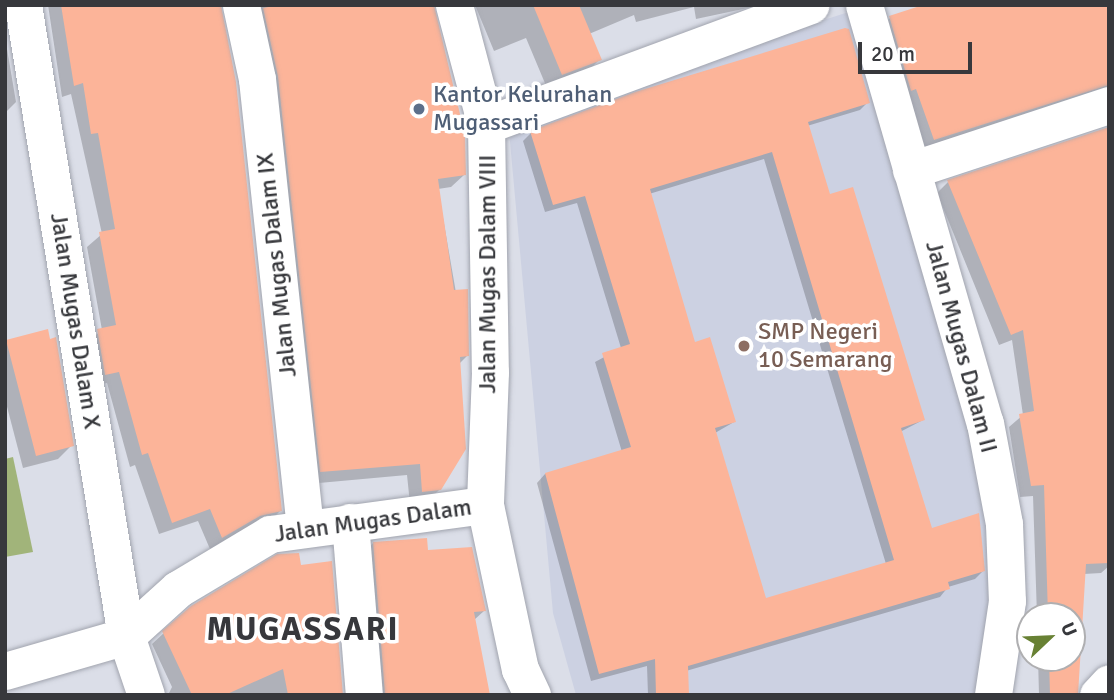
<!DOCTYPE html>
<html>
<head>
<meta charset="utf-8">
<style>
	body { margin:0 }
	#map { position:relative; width:1114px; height:700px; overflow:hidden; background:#dbdee8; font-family:Signika,sans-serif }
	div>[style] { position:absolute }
	.built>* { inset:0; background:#ccd1e2 }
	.green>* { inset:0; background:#a1b47a }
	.shadow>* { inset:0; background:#0003 }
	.building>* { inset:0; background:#fcb499 }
	.roads { filter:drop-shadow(0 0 2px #a1a4ae) drop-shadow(0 0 2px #a1a4ae) }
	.street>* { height:37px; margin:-18.5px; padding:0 18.5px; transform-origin:18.5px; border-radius:18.5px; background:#fff }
	.dots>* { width:19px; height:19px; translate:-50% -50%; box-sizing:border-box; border:4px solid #fff; border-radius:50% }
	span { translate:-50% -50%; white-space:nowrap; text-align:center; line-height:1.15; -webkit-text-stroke:7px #fff; paint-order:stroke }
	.service-label { font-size:24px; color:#4e5e75 }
	.left { translate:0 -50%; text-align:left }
	.street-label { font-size:24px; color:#37383c }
	.education-label { font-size:24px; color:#785e54 }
	.district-label { font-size:32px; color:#37383c; font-weight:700; letter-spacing:2px }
	.frame { position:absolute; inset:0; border:7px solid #37383c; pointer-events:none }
	.north { position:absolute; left:1016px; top:602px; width:70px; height:70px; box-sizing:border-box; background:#fff; border:2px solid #afafb1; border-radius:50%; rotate:67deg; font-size:19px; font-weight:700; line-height:28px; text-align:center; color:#37383c }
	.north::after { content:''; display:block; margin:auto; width:24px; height:32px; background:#688134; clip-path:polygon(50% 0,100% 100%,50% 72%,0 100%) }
	.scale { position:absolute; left:858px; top:42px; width:114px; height:32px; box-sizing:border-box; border:4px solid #37383c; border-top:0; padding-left:9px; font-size:21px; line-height:24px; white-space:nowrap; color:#37383c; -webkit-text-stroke:5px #fff; paint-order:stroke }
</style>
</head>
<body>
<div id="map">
	<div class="built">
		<i style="clip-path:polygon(871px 5px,1019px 573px,1012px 695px,576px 695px,553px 613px,508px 120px)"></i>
	</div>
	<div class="green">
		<i style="clip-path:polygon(13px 457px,33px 552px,5px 557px,5px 459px)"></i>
	</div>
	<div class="shadow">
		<i style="clip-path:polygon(48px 5px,220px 5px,280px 511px,268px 523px,210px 549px,198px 521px,159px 534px,135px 465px,130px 467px,107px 383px,92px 386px,85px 344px,102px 330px,87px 247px,102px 234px,71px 94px,62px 97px)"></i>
		<i style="clip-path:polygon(242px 5px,433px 5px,464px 175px,451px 187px,438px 189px,467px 356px,459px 364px,440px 489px,427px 502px,410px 504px,407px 475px,308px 484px)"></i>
		<i style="clip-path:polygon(475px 5px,762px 5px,696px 19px,694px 7px,636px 22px,634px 15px,589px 34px,600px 59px,585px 74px,547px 88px,526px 38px,494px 51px)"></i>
		<i style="clip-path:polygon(1109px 5px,1109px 99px,923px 150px,879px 29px,890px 18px)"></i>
		<i style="clip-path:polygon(5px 37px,16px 102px,5px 113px)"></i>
		<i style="clip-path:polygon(evenodd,868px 102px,860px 110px,807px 126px,828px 196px,923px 420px,900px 432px,931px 530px,983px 571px,975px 579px,948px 587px,940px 597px,686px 671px,687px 695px,648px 695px,647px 666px,591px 681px,537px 483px,545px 474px,622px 452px,595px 362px,621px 348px,577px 203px,545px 212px,523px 141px,531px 133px,868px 102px,764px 159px,886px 564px,765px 600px,715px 433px,734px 422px,694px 344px,649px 194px,764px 159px)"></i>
		<i style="clip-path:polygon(1109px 129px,1109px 566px,1101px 573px,1084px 574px,1076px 695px,1039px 695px,1038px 658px,1072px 658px,1072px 616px,1037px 616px,1033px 496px,1020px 497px,1009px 427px,1023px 415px,1012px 340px,999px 345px,937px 193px,948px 182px)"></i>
		<i style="clip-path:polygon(7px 341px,72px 445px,58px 459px,23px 468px,5px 399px)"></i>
		<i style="clip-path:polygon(373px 543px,426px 552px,484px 611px,474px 620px,489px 695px,373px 695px,362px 555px)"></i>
		<i style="clip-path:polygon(192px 607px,341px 695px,168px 695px,172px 687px,152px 644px)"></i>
	</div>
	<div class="building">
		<i style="clip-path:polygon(61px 5px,221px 5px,236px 82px,282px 511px,260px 516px,222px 538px,210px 509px,172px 523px,148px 453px,142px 455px,119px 372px,105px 375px,97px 329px,116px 325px,99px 232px,115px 229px,98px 133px,91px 134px,83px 83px,74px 86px)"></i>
		<i style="clip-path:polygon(280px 5px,434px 5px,465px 135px,466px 175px,438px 179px,454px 290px,468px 289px,469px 356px,460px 357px,466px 449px,441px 490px,422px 492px,420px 464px,320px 472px,278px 77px,263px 8px)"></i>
		<i style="clip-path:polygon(533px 5px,579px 5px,602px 60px,562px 75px)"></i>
		<i style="clip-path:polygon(923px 5px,1109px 5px,1109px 85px,934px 140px,916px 89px,911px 91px,889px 16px)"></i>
		<i style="clip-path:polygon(evenodd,845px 28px,849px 29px,870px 103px,808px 122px,830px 194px,853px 187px,925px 420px,901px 428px,932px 528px,979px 513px,985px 571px,948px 582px,950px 589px,688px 666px,689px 695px,656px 695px,655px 659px,599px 674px,545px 473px,631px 447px,602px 353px,630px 344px,585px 196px,553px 205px,530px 131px,635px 92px,845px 28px,772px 152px,894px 560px,766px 598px,715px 428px,736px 422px,710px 337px,695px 342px,650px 189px,772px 152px)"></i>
		<i style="clip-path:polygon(1109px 127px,1109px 563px,1086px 564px,1078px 695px,1050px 695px,1049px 658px,1072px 658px,1072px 616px,1048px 616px,1044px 485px,1031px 486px,1019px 414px,1034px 411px,1023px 330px,1011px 335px,947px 180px)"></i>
		<i style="clip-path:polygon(48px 329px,50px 339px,56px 337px,74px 446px,36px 456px,6px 340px)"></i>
		<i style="clip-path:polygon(427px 538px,428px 550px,472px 547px,486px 611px,474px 612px,490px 695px,385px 695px,373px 542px)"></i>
		<i style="clip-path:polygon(299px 553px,301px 565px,332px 561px,343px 695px,288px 695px,283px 669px,225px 695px,192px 695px,162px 631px,191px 606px,277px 554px)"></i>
	</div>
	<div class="roads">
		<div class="street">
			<i style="left:23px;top:5px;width:639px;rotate:80.73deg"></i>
			<i style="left:126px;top:636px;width:62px;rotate:71.3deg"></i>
			<i style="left:241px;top:5px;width:76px;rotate:77.8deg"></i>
			<i style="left:257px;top:79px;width:451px;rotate:83.9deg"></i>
			<i style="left:454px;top:5px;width:124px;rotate:75.1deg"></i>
			<i style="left:486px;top:125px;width:247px;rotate:89.1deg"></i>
			<i style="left:490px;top:372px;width:133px;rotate:92.2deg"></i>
			<i style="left:485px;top:505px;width:168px;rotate:78deg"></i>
			<i style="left:520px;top:669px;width:29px;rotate:65deg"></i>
			<i style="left:864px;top:5px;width:435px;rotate:73.9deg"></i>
			<i style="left:985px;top:423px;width:103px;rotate:79.3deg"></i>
			<i style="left:1004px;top:524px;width:77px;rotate:87.8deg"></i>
			<i style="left:1007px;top:601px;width:95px;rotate:98.5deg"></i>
			<i style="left:486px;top:125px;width:346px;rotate:-20.3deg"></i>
			<i style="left:911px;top:170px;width:208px;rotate:-18.2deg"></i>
			<i style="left:350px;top:522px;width:174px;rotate:85.4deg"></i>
			<i style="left:5px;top:671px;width:126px;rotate:-16.1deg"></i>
			<i style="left:126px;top:636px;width:70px;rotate:-42.1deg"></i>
			<i style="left:178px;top:589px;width:107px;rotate:-30.9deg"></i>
			<i style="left:270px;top:534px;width:217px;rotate:-7.7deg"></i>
			<i style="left:1098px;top:695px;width:16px;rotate:-47deg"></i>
		</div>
	</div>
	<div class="dots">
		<i style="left:419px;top:109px;background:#5c6f8a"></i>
		<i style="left:744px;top:346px;background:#8d6e63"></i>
	</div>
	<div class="service-label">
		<span class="left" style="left:433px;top:109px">Kantor Kelurahan<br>Mugassari</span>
	</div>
	<div class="street-label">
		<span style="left:277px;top:265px;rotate:-96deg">Jalan Mugas Dalam IX</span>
		<span style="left:488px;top:274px;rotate:-90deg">Jalan Mugas Dalam VIII</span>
		<span style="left:75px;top:321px;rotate:81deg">Jalan Mugas Dalam X</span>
		<span style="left:961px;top:347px;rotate:75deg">Jalan Mugas Dalam II</span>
		<span style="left:373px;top:521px;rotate:-8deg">Jalan Mugas Dalam</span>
	</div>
	<div class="education-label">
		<span class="left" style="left:758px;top:346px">SMP Negeri<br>10 Semarang</span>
	</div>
	<div class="district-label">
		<span style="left:303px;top:630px">MUGASSARI</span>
	</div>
	<div class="frame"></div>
	<div class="north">U</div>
	<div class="scale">20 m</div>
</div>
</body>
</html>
